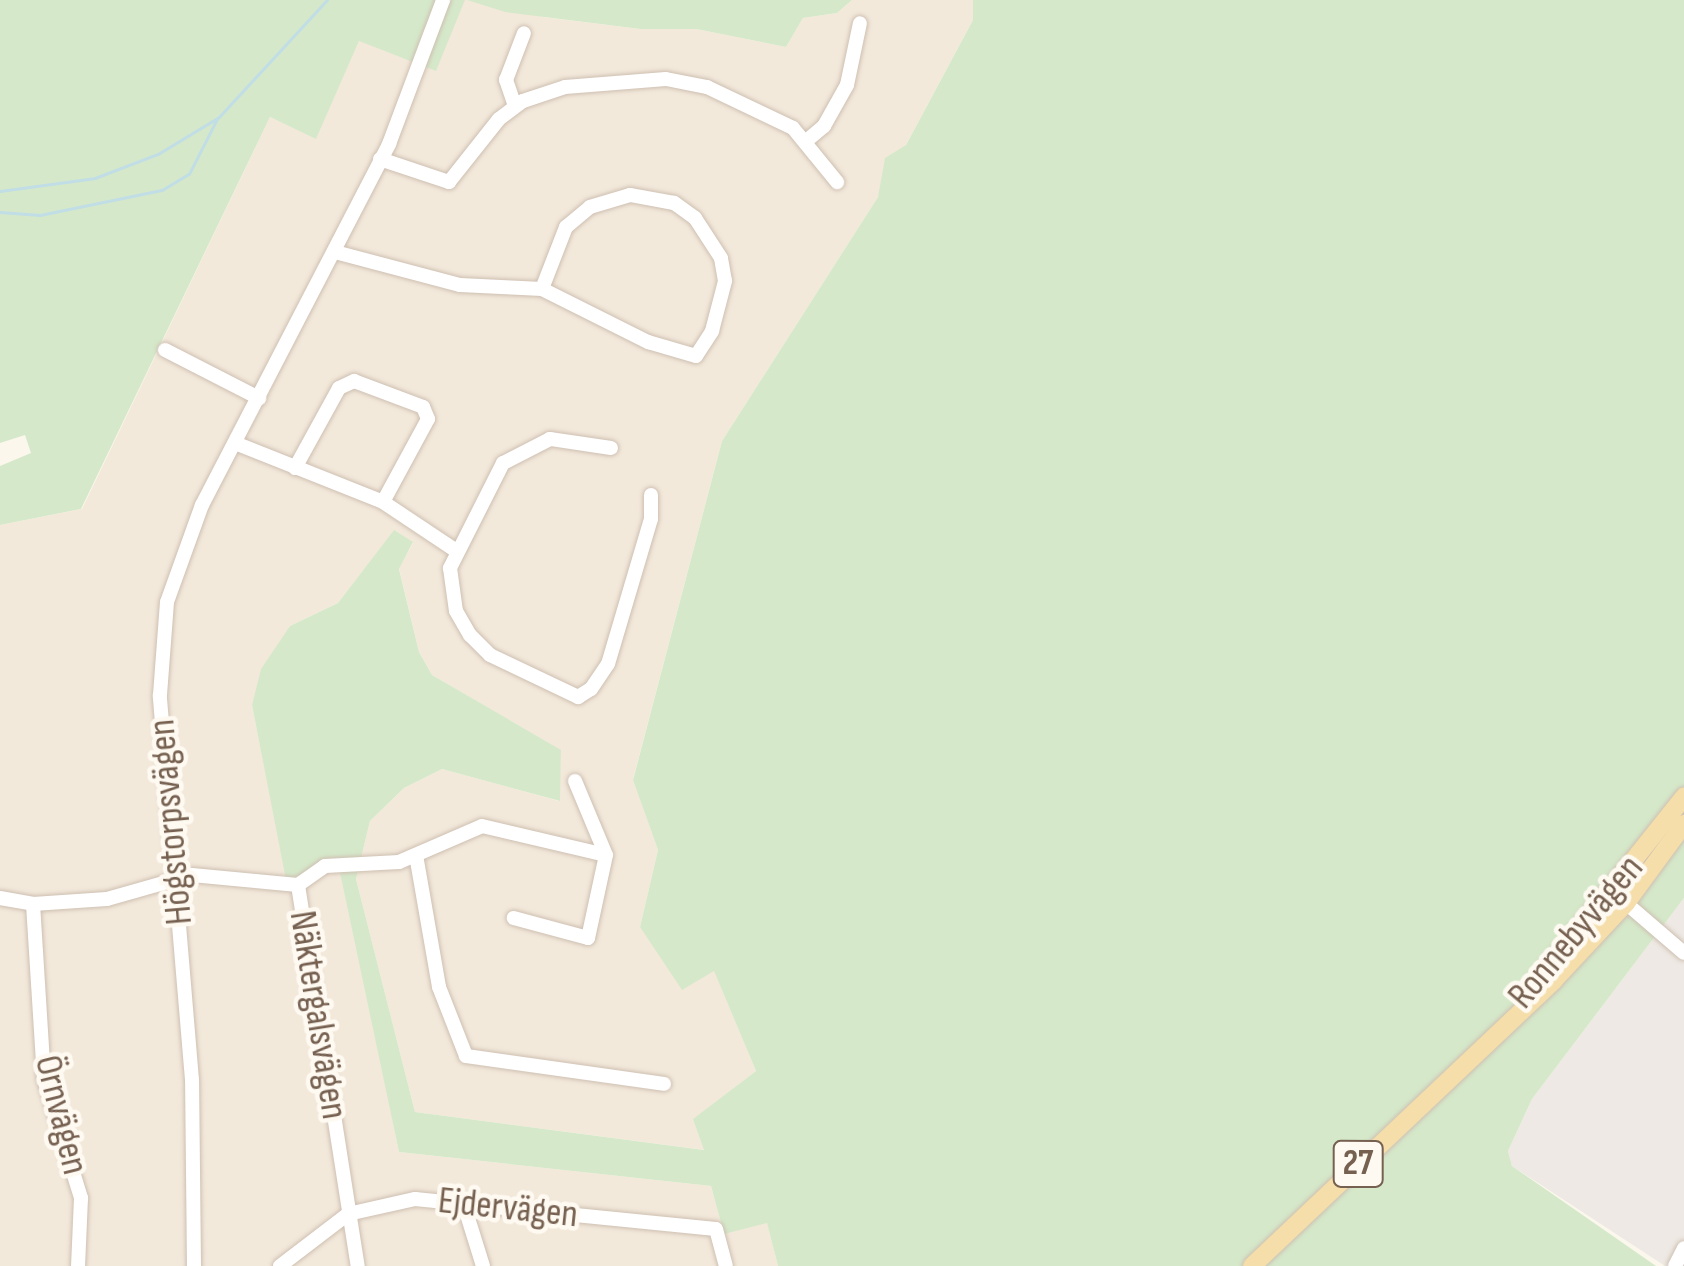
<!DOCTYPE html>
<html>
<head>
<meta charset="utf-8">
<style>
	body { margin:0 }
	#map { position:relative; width:1684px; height:1266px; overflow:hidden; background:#fcf7ec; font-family:"Sofia Sans Condensed",sans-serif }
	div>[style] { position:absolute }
	.residential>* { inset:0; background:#f3e9db }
	.industrial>* { inset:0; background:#eee9e4 }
	.green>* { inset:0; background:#d5e9ca }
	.stream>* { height:2.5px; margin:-1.25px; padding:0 1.25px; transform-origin:1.25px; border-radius:1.25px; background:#c1dde5 }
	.roads { filter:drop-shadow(0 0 2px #cec0b2) drop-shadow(0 0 2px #cec0b2) }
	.minor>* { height:14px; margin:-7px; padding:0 7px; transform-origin:7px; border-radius:7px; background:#fff }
	.major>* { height:18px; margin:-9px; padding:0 9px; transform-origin:9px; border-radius:9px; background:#f5deaa }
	span { translate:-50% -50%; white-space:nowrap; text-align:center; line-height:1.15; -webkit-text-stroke:9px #fefaf2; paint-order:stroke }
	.shield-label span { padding:2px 8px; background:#fefaf2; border:2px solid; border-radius:8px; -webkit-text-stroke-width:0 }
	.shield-label { font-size:35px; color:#766050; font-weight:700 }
	.street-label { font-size:38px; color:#766050 }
</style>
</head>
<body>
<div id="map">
	<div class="residential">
		<i style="clip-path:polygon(464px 0,494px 0,543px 17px,640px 29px,696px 29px,786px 47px,803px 18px,837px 13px,852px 0,973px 0,973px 20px,878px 197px,722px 441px,633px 779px,658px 850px,640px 927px,714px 970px,756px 1071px,694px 1119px,705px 1150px,415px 1112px,356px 879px,370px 821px,404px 788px,442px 769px,559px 801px,561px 751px,432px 675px,419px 652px,399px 568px,413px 543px,394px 531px,338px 603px,290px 626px,252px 705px,287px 880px,339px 863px,345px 881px,399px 1152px,711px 1186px,724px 1233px,767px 1222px,778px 1266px,0 1266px,0 525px,82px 509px,270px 117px,316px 138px,359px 40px)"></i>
	</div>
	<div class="industrial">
		<i style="clip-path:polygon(1684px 898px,1684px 1266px,1665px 1266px,1512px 1166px,1508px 1151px,1532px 1099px)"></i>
	</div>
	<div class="green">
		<i style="clip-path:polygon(0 0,465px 0,436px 71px,359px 41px,316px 139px,270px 117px,81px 509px,0 525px,0 466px,31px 453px,25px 435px,0 443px)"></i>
		<i style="clip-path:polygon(467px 0,852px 0,837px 13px,803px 18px,786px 47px,696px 29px,640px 29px,505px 12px)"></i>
		<i style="clip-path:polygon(973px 0,1684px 0,1684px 898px,1532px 1099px,1508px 1151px,1512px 1166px,1656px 1266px,778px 1266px,767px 1223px,724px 1234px,711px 1186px,399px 1152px,338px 863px,286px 880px,252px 705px,261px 669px,290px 626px,338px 603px,394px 530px,413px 542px,399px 569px,419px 652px,432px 675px,561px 750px,560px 801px,442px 769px,404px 788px,370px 821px,356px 879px,415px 1112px,704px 1150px,693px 1119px,756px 1071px,714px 971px,682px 990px,640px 927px,658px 850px,633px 780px,722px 441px,878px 197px,885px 158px,906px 145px,973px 20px)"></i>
	</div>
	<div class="stream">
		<i style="left:0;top:191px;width:96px;rotate:-7.8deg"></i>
		<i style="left:95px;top:178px;width:67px;rotate:-20.9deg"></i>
		<i style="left:158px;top:154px;width:71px;rotate:-31.2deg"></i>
		<i style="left:219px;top:117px;width:159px;rotate:-47.3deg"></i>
		<i style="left:0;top:212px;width:40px;rotate:4.3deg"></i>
		<i style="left:40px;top:215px;width:125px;rotate:-11.6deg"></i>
		<i style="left:162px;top:190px;width:31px;rotate:-31deg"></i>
		<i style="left:189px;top:174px;width:62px;rotate:-63deg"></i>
	</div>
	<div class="roads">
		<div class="minor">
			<i style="left:515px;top:106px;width:28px;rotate:-109deg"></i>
			<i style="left:506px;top:80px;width:50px;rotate:-69deg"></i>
			<i style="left:805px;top:142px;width:25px;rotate:-40deg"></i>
			<i style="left:824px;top:126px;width:47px;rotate:-60.7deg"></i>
			<i style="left:847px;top:85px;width:63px;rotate:-78.2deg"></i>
			<i style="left:380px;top:159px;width:73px;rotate:18.4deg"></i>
			<i style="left:449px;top:182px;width:80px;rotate:-51.6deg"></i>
			<i style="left:499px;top:119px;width:30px;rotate:-37deg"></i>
			<i style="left:523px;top:101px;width:44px;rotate:-18.4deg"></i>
			<i style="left:565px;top:87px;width:101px;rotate:-4.5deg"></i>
			<i style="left:666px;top:79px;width:42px;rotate:11deg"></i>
			<i style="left:707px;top:87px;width:95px;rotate:25.5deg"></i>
			<i style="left:793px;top:128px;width:70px;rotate:50.8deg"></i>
			<i style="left:335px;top:252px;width:129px;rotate:14.8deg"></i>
			<i style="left:460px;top:285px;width:82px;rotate:2.8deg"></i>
			<i style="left:542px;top:289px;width:119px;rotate:26.6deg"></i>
			<i style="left:648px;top:342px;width:50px;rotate:16.3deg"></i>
			<i style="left:696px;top:356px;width:30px;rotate:-57deg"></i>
			<i style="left:712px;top:331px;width:52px;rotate:-75.4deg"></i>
			<i style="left:725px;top:281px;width:23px;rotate:-100deg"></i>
			<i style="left:721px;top:258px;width:48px;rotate:-123deg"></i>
			<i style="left:695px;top:218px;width:26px;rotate:-144deg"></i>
			<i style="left:674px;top:203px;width:45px;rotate:-169.7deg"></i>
			<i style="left:630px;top:195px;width:42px;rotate:163.3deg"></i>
			<i style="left:590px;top:207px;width:31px;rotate:140deg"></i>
			<i style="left:566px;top:227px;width:66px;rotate:111.2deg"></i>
			<i style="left:165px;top:350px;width:106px;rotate:27.1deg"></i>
			<i style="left:235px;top:443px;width:159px;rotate:21.7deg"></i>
			<i style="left:383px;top:502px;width:87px;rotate:33.7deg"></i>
			<i style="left:611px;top:448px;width:62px;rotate:-171.6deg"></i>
			<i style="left:550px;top:439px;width:53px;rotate:152.9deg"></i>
			<i style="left:503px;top:463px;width:118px;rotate:116.8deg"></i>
			<i style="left:450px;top:568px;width:43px;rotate:82.1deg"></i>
			<i style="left:456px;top:611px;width:28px;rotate:60deg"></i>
			<i style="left:470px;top:635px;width:28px;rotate:45deg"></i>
			<i style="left:490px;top:655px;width:98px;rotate:25.5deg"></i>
			<i style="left:578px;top:697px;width:15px;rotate:-32deg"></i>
			<i style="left:591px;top:689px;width:30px;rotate:-56deg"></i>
			<i style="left:608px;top:664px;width:151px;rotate:-73.5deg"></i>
			<i style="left:651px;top:519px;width:24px;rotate:-90deg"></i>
			<i style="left:295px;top:468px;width:91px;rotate:-61.2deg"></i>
			<i style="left:339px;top:388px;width:17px;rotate:-25deg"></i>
			<i style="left:354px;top:381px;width:74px;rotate:20.6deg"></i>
			<i style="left:423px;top:407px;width:13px;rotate:67deg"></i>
			<i style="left:428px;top:419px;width:94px;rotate:118.5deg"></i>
			<i style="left:575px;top:781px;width:80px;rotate:67.3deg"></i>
			<i style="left:416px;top:855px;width:134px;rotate:80.1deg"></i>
			<i style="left:439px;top:987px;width:74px;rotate:68.6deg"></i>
			<i style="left:466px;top:1056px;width:200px;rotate:8deg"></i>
			<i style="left:298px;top:885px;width:33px;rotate:-35deg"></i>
			<i style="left:325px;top:866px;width:74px;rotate:-3.1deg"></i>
			<i style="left:399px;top:862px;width:90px;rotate:-23.4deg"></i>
			<i style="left:482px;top:826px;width:127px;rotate:13.2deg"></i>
			<i style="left:606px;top:855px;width:85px;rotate:102.2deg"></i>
			<i style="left:588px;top:938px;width:77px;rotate:-164.9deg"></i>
			<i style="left:0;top:898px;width:34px;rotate:10deg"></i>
			<i style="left:33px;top:904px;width:74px;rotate:-3.9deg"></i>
			<i style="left:107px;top:899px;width:88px;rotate:-15.8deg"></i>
			<i style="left:192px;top:875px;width:106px;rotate:5.4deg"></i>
			<i style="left:298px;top:885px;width:386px;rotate:81.1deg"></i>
			<i style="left:1620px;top:898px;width:84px;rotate:40.7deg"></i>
			<i style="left:33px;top:904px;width:175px;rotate:86.4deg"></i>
			<i style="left:44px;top:1079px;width:125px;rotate:72.7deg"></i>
			<i style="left:81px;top:1198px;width:68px;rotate:92.5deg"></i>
			<i style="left:464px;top:1205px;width:64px;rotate:72.7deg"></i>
			<i style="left:194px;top:1266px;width:186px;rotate:-90.6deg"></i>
			<i style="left:192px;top:1080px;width:386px;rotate:-94.8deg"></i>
			<i style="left:160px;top:695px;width:93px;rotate:-85.7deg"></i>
			<i style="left:167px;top:602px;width:103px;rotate:-70.2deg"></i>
			<i style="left:202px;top:505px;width:407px;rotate:-62.6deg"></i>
			<i style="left:389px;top:144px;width:154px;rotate:-69.4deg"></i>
			<i style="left:280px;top:1266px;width:86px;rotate:-37.4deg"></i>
			<i style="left:348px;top:1214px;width:69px;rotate:-12.6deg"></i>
			<i style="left:415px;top:1199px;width:302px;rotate:5.7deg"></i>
			<i style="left:716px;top:1229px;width:38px;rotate:75deg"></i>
			<i style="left:1675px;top:1266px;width:20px;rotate:-63deg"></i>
		</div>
		<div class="major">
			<i style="left:1537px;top:981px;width:236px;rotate:-51.4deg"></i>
			<i style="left:1252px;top:1266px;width:415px;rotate:-43.4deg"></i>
			<i style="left:1553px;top:981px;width:107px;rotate:-46.9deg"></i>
			<i style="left:1626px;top:903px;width:98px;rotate:-53.7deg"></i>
		</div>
	</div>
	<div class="shield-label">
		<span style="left:1358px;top:1164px">27</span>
	</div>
	<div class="street-label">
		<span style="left:171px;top:822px;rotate:-95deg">Högstorpsvägen</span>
		<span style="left:1576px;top:932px;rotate:-50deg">Ronnebyvägen</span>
		<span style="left:318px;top:1015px;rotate:81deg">Näktergalsvägen</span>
		<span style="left:61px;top:1115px;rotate:76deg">Örnvägen</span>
		<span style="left:508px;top:1208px;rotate:6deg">Ejdervägen</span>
	</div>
</div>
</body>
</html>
